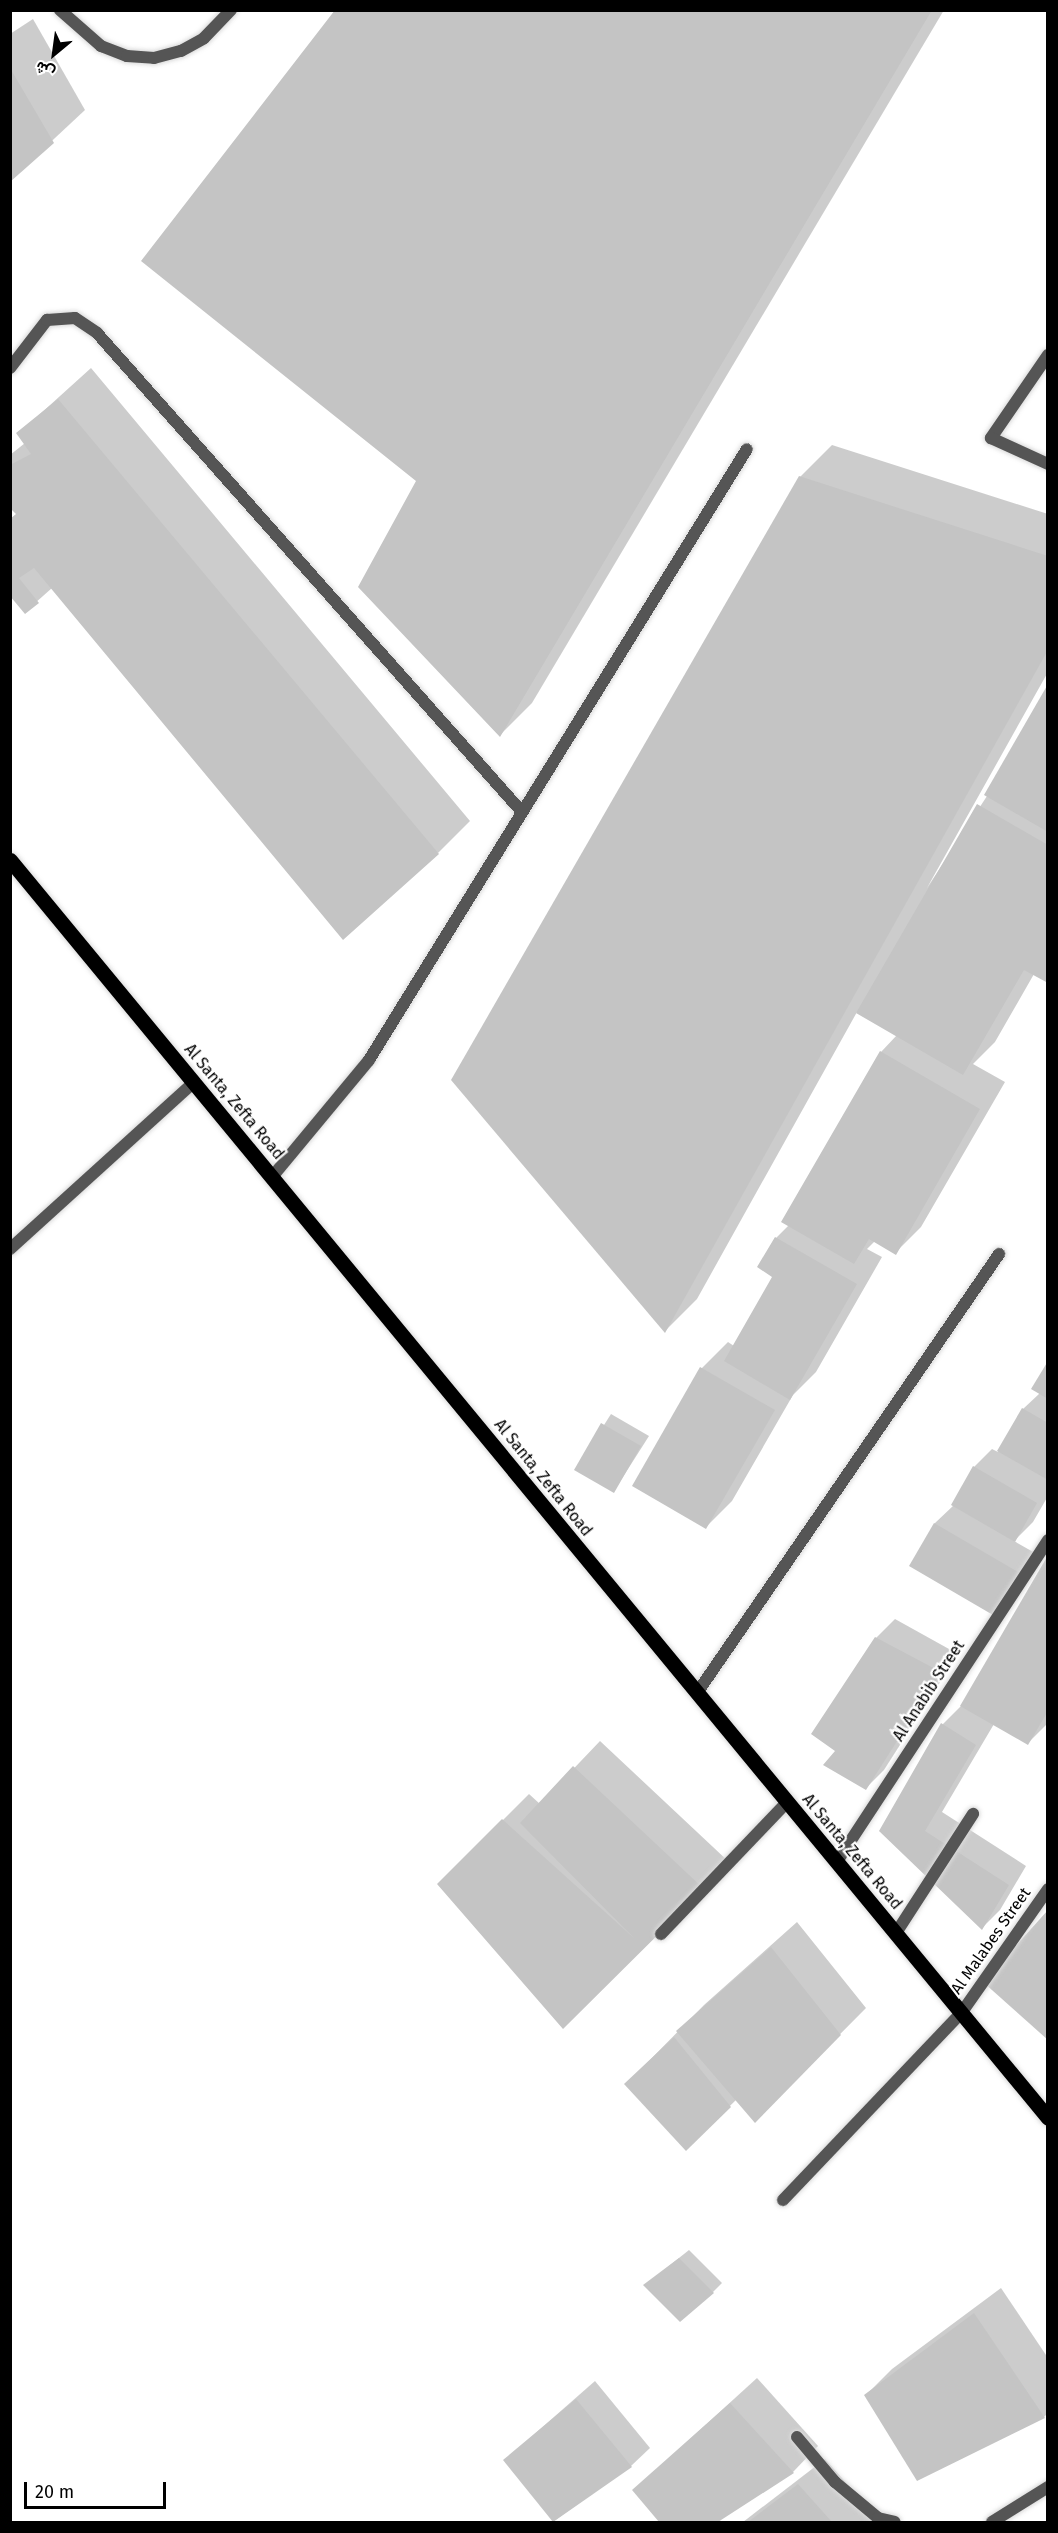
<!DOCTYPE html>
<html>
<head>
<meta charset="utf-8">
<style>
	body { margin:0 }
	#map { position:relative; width:1058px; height:2533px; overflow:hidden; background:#fff; font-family:"Fira Sans",Vazirmatn,sans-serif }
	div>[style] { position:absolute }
	.shadow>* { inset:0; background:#0003 }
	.building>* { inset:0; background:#c4c4c4 }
	.roads { filter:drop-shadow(0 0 2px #dbdbdb) drop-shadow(0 0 2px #dbdbdb) }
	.lane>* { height:12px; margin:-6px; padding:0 6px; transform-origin:6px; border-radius:6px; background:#555 }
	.street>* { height:12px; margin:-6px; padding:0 6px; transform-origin:6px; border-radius:6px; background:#555 }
	.primary>* { height:15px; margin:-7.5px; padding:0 7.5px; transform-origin:7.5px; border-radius:7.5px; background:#000 }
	span { translate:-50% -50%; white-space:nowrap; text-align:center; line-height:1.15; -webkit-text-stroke:4.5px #fff; paint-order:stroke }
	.street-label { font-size:16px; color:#000 }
	.frame { position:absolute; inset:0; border:12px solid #000; pointer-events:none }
	.north { position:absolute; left:24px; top:24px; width:60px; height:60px; -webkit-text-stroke:4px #fff; paint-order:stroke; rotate:209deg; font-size:16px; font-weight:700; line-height:24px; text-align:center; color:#000 }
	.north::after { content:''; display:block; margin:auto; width:21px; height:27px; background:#000; clip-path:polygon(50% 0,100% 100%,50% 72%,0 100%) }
	.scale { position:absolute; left:24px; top:2482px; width:142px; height:27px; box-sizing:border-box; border:3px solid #000; border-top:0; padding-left:8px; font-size:18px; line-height:21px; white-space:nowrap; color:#000; -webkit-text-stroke:4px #fff; paint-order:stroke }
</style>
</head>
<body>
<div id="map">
	<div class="shadow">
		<i style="clip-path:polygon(337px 10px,944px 10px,532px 703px,500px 735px,418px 480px)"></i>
		<i style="clip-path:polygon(33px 19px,85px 110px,10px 180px,10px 34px)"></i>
		<i style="clip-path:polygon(91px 368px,470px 821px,438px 853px,52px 588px,25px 612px,10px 594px,17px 513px,10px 505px,10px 455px,25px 443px,18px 434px)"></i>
		<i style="clip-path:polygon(832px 445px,1048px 514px,1048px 672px,927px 888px,987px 796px,1048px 687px,1048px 981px,1034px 974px,995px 1042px,973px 1064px,1005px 1082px,921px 1227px,895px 1253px,875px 1241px,867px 1249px,882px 1257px,816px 1372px,793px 1395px,732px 1501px,706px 1527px,702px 1368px,728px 1342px,734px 1346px,774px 1276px,759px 1267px,776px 1238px,789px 1225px,881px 1052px,897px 1035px,857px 1012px,697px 1299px,665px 1331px,800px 477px)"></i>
		<i style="clip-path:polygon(1048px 1364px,1048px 1496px,1033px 1522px,1014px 1541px,1035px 1553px,993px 1613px,911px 1566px,935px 1523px,954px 1505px,974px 1467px,992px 1449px,998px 1452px,1023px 1409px,1040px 1393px)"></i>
		<i style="clip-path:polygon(611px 1414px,649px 1436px,614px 1491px,576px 1469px)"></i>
		<i style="clip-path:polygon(1048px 1558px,1048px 1723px,1028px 1743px,994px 1724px,942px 1812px,1026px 1866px,1000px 1910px,982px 1928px,881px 1831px,943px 1724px,961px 1706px)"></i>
		<i style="clip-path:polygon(895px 1619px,958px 1654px,884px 1770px,866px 1788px,837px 1750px,876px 1638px)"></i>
		<i style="clip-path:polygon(600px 1741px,729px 1862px,563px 2027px,439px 1884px,529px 1794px,540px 1804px)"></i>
		<i style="clip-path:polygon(797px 1922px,866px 2008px,755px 2120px,737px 2099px,686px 2149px,645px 2065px,704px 2005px)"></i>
		<i style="clip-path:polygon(689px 2250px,722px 2283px,713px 2292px,645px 2285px)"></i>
		<i style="clip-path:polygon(1001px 2288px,1048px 2358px,1048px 2413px,1044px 2417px,866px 2395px,892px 2369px)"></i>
		<i style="clip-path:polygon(757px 2378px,818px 2446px,793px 2472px,715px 2522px,661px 2522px,634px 2490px)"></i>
		<i style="clip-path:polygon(595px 2381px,650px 2448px,631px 2466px,554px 2521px,505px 2460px)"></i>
		<i style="clip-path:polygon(825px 2459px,881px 2522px,743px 2522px)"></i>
	</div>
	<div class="building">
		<i style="clip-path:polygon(335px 10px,932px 10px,500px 737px,358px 587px,416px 481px,141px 261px)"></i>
		<i style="clip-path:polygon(10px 68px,54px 143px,10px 182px)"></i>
		<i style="clip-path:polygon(58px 399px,439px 854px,343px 940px,34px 568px,19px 578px,39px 603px,25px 614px,10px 596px,10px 519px,16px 514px,10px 508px,10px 465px,31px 454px,16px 433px)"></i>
		<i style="clip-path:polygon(799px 476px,1048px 556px,1048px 650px,665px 1333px,451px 1080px)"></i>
		<i style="clip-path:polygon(1048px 684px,1048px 832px,984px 795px)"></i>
		<i style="clip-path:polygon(977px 804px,1048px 845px,1048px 983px,1024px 970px,963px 1075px,856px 1013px)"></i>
		<i style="clip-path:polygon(880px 1051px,980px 1109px,896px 1255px,869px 1239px,854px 1264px,781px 1222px)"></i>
		<i style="clip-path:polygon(775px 1237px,857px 1284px,790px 1400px,724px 1361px,772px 1277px,757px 1267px)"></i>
		<i style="clip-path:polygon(1048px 1361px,1048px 1399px,1031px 1389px)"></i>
		<i style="clip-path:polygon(700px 1367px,775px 1410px,706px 1529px,632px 1486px)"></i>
		<i style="clip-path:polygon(1022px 1408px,1048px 1423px,1048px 1480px,997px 1451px)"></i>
		<i style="clip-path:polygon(601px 1423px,641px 1446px,614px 1493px,574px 1470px)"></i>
		<i style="clip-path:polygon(973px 1466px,1037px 1503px,1015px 1542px,951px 1505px)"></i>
		<i style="clip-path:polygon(934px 1523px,1018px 1572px,993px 1615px,909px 1566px)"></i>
		<i style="clip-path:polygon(1048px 1555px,1048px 1711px,1028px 1745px,960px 1706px)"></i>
		<i style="clip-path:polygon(875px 1637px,941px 1672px,866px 1790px,823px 1765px,835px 1751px,811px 1734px)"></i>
		<i style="clip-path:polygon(941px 1723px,976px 1745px,925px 1831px,1009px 1885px,982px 1930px,879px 1831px)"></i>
		<i style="clip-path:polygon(573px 1766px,704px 1889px,563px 2029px,437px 1884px,502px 1819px,635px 1939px,520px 1823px)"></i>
		<i style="clip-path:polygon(1048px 1910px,1048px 2040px,983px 1982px)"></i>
		<i style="clip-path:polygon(771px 1947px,841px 2035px,755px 2123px,676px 2031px)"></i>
		<i style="clip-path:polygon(674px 2037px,731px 2107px,686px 2151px,624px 2084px)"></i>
		<i style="clip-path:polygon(679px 2258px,714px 2293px,680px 2322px,643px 2285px)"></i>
		<i style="clip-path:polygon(974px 2313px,1045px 2418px,917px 2481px,864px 2395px)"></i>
		<i style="clip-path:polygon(576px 2399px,632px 2467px,553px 2522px,503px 2460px)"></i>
		<i style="clip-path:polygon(730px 2403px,794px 2473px,718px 2522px,659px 2522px,632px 2490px)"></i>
		<i style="clip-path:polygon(798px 2484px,832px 2522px,748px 2522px)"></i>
	</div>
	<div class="roads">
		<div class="lane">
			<i style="left:10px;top:368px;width:61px;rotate:-52.4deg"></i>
			<i style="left:47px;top:320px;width:28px;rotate:-4deg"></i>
			<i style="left:75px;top:318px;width:27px;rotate:34deg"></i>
			<i style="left:97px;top:333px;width:640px;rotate:48.42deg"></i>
			<i style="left:272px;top:1177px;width:152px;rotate:-50.3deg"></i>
			<i style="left:369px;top:1060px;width:718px;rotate:-58.26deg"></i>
			<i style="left:10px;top:1249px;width:248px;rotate:-42.2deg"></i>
			<i style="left:697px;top:1693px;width:533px;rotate:-55.47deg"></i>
			<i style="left:896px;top:1933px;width:142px;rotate:-57.1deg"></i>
			<i style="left:661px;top:1934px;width:182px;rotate:-46.3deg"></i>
			<i style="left:783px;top:2200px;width:260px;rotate:-46.4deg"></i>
			<i style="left:797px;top:2437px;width:59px;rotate:49.8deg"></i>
			<i style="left:835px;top:2482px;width:56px;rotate:39.9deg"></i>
			<i style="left:878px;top:2518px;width:17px;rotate:13deg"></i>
			<i style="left:992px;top:2522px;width:66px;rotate:-32deg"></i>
		</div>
		<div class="street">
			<i style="left:60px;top:10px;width:55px;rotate:41.3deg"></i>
			<i style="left:101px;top:46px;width:28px;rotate:21deg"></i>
			<i style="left:127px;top:56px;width:27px;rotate:4deg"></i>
			<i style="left:154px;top:58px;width:28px;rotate:-15deg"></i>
			<i style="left:181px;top:51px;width:26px;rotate:-29deg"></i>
			<i style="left:204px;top:38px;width:39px;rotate:-46deg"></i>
			<i style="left:1048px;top:355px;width:101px;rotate:124.5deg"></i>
			<i style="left:991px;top:438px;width:63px;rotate:24.5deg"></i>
			<i style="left:838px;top:1860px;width:383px;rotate:-56.7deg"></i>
			<i style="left:962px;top:2012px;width:150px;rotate:-55deg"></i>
		</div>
		<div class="primary">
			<i style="left:10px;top:860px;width:1631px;rotate:50.47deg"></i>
		</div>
	</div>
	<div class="street-label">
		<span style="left:234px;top:1102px;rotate:50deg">Al Santa, Zefta Road</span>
		<span style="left:543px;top:1478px;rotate:51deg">Al Santa, Zefta Road</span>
		<span style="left:929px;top:1691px;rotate:-57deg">Al Anabib Street</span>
		<span style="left:852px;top:1852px;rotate:50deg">Al Santa, Zefta Road</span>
		<span style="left:991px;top:1941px;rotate:-55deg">Al Malabes Street</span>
	</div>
	<div class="frame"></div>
	<div class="north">ش</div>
	<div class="scale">20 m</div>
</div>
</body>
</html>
